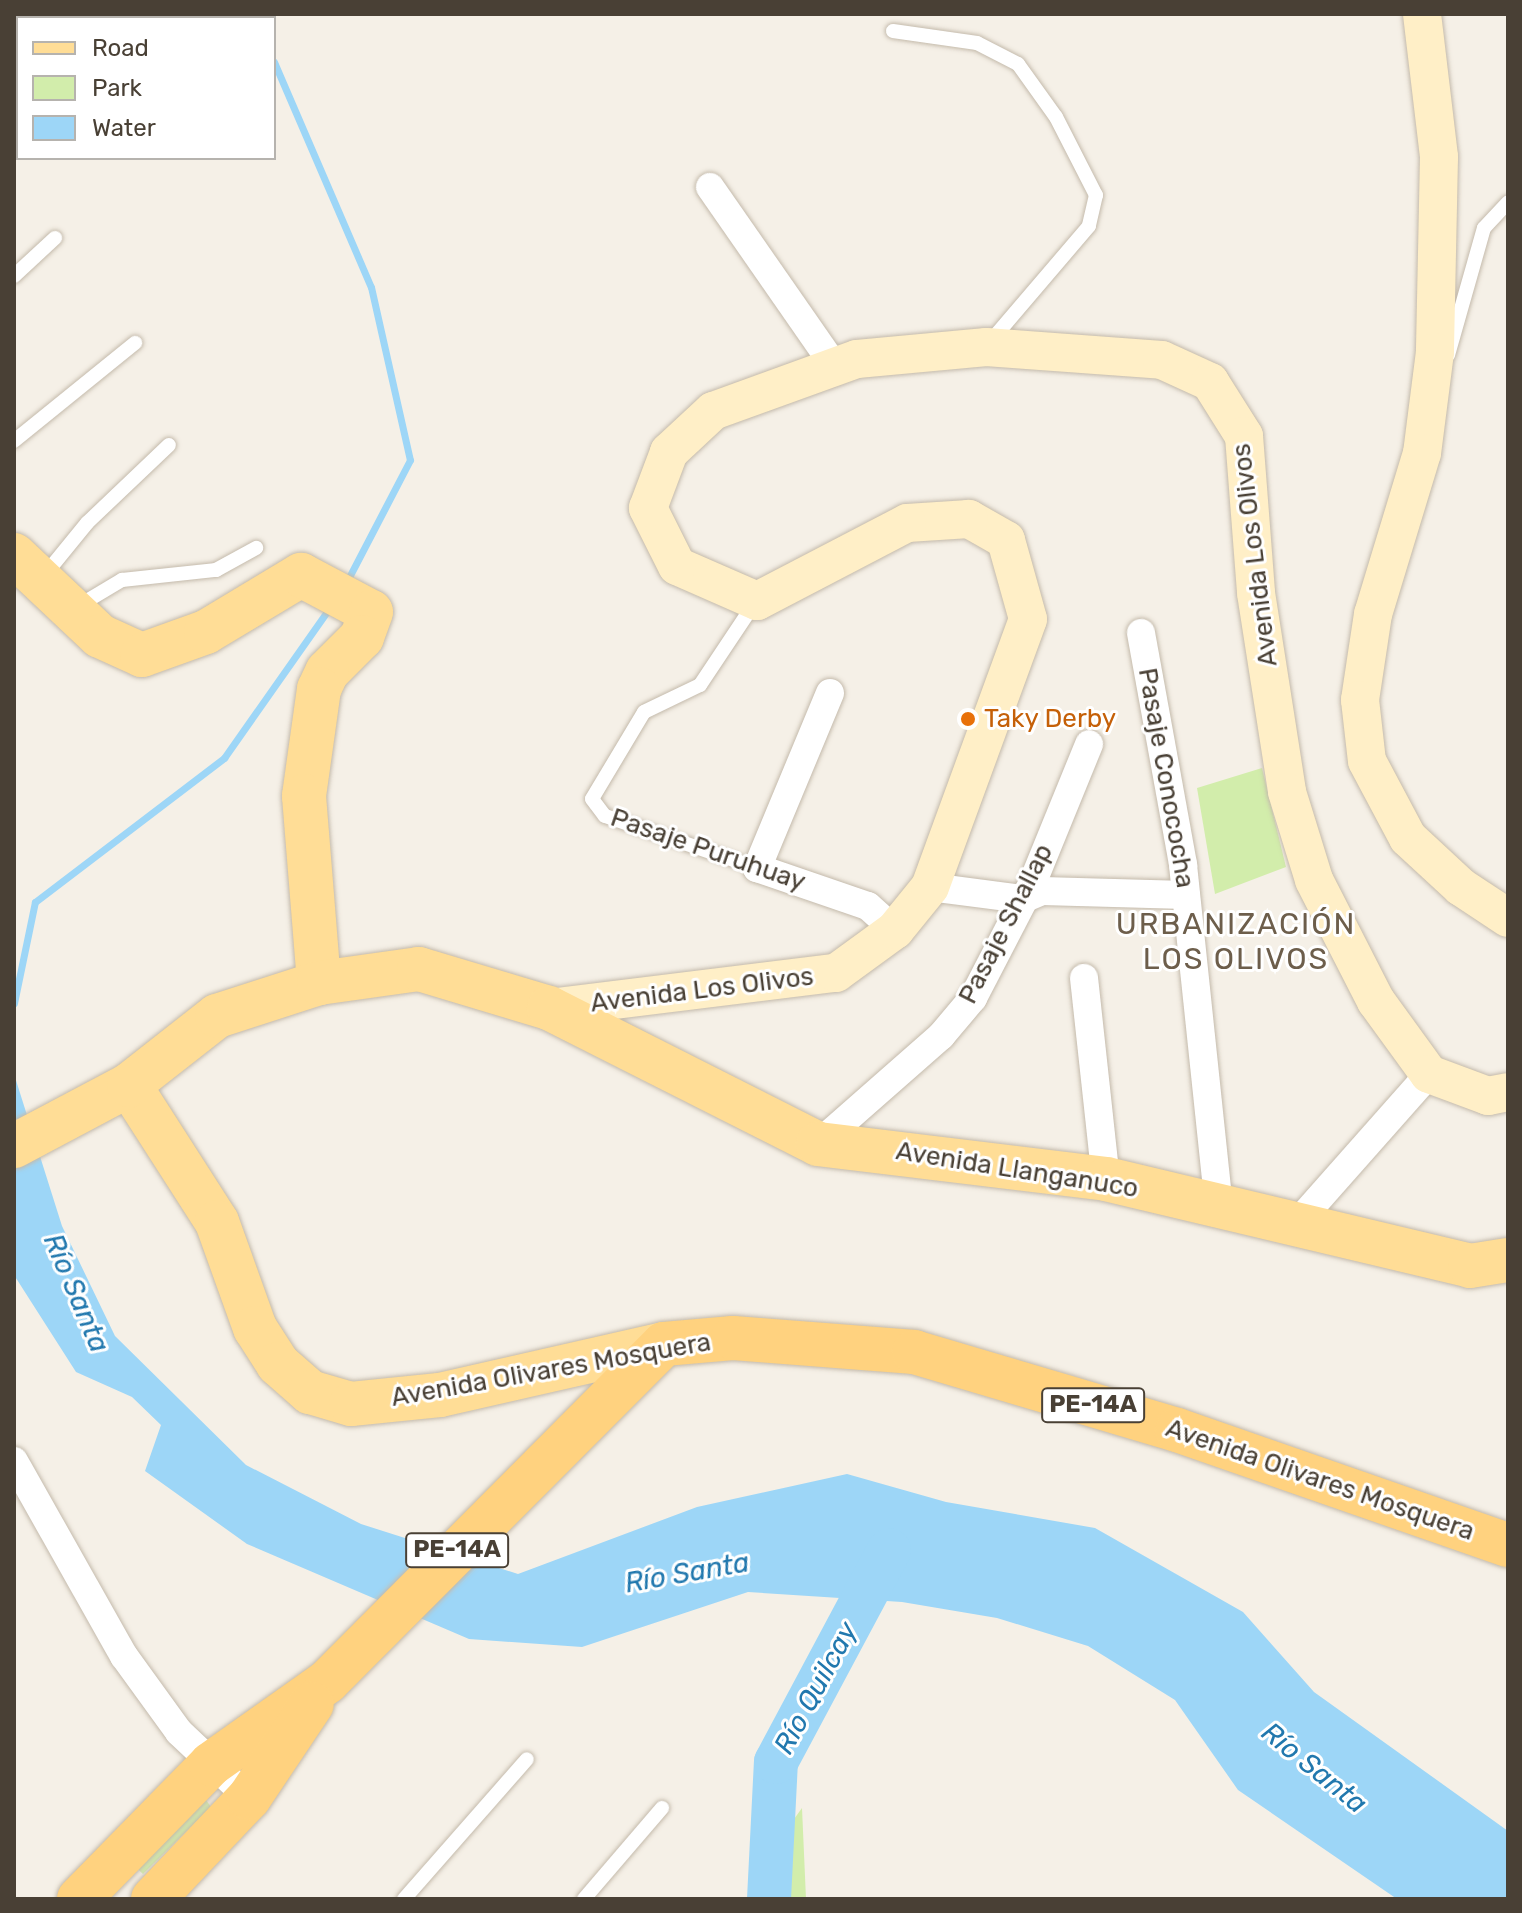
<!DOCTYPE html>
<html>
<head>
<meta charset="utf-8">
<style>
	body { margin:0 }
	#map { position:relative; width:1522px; height:1913px; overflow:hidden; background:#f5f0e7; font-family:Rubik,sans-serif }
	div>[style] { position:absolute }
	.green>* { inset:0; background:#d2edab }
	.water>* { inset:0; background:#9dd6f7 }
	.stream>* { height:7px; margin:-3.5px; padding:0 3.5px; transform-origin:3.5px; border-radius:3.5px; background:#9dd6f7 }
	.river>* { height:44px; margin:-22px; padding:0 22px; transform-origin:22px; border-radius:22px; background:#9dd6f7 }
	.roads { filter:drop-shadow(0 0 2px #c4baab) drop-shadow(0 0 2px #c4baab) }
	.service>* { height:14px; margin:-7px; padding:0 7px; transform-origin:7px; border-radius:7px; background:#fff }
	.minor>* { height:28px; margin:-14px; padding:0 14px; transform-origin:14px; border-radius:14px; background:#fff }
	.secondary>* { height:38px; margin:-19px; padding:0 19px; transform-origin:19px; border-radius:19px; background:#ffefc7 }
	.primary>* { height:44px; margin:-22px; padding:0 22px; transform-origin:22px; border-radius:22px; background:#ffdd96 }
	.trunk>* { height:44px; margin:-22px; padding:0 22px; transform-origin:22px; border-radius:22px; background:#ffd27f }
	.dots>* { width:22px; height:22px; translate:-50% -50%; box-sizing:border-box; border:4px solid #fff; border-radius:50% }
	span { translate:-50% -50%; white-space:nowrap; text-align:center; line-height:1.15; -webkit-text-stroke:6px #fff; paint-order:stroke }
	.shield-label span { padding:2px 6px; background:#fff; border:2px solid; border-radius:6px; -webkit-text-stroke-width:0 }
	.shield-label { font-size:24px; color:#494035; font-weight:700 }
	.street-label { font-size:26px; color:#494035 }
	.food-label { font-size:26px; color:#c56008 }
	.left { translate:0 -50%; text-align:left }
	.water-label { font-size:28px; color:#2178ae; font-style:italic }
	.quarter-label { font-size:30px; color:#6d5e4b; letter-spacing:2px }
	.frame { position:absolute; inset:0; border:16px solid #494035; pointer-events:none }
	.legend { position:absolute; left:16px; top:16px; width:260px; height:144px; box-sizing:border-box; background:#fff; border:2px solid #b6b3ae; margin:0; padding:10px 14px; list-style:none; font-size:24px; color:#494035 }
	.legend li { display:flex; align-items:center; gap:16px; height:40px }
	.legend b { width:40px; border:2px solid #b6b3ae }
</style>
</head>
<body>
<div id="map">
	<div class="green">
		<i style="clip-path:polygon(1262px 768px,1286px 867px,1215px 894px,1197px 788px)"></i>
		<i style="clip-path:polygon(201px 1793px,211px 1807px,143px 1874px,127px 1859px)"></i>
		<i style="clip-path:polygon(802px 1808px,806px 1899px,784px 1899px,784px 1833px)"></i>
	</div>
	<div class="water">
		<i style="clip-path:polygon(14px 1074px,62px 1226px,115px 1336px,246px 1465px,361px 1524px,518px 1574px,697px 1507px,847px 1474px,946px 1502px,1095px 1528px,1243px 1612px,1314px 1692px,1508px 1831px,1508px 1899px,1397px 1899px,1238px 1790px,1175px 1700px,1088px 1646px,997px 1618px,902px 1602px,748px 1592px,582px 1647px,469px 1639px,247px 1544px,145px 1471px,161px 1425px,132px 1397px,76px 1372px,14px 1275px)"></i>
	</div>
	<div class="stream">
		<i style="left:261px;top:14px;width:4px;rotate:76deg"></i>
		<i style="left:274px;top:62px;width:245px;rotate:66.7deg"></i>
		<i style="left:371px;top:287px;width:177px;rotate:77.3deg"></i>
		<i style="left:410px;top:460px;width:139px;rotate:117.5deg"></i>
		<i style="left:14px;top:1003px;width:103px;rotate:-78.3deg"></i>
		<i style="left:35px;top:902px;width:238px;rotate:-37.3deg"></i>
		<i style="left:224px;top:758px;width:184px;rotate:-54.9deg"></i>
	</div>
	<div class="river">
		<i style="left:769px;top:1899px;width:137px;rotate:-87.1deg"></i>
		<i style="left:776px;top:1762px;width:240px;rotate:-61.9deg"></i>
	</div>
	<div class="roads">
		<div class="service">
			<i style="left:893px;top:31px;width:85px;rotate:8.1deg"></i>
			<i style="left:977px;top:43px;width:46px;rotate:27.1deg"></i>
			<i style="left:1018px;top:64px;width:65px;rotate:54.4deg"></i>
			<i style="left:1056px;top:117px;width:88px;rotate:62.9deg"></i>
			<i style="left:1096px;top:195px;width:32px;rotate:103deg"></i>
			<i style="left:1089px;top:226px;width:154px;rotate:130.5deg"></i>
			<i style="left:14px;top:276px;width:56px;rotate:-42.8deg"></i>
			<i style="left:1448px;top:355px;width:132px;rotate:-74.2deg"></i>
			<i style="left:1484px;top:228px;width:35px;rotate:-47deg"></i>
			<i style="left:14px;top:441px;width:156px;rotate:-39deg"></i>
			<i style="left:43px;top:577px;width:70px;rotate:-50.8deg"></i>
			<i style="left:87px;top:523px;width:113px;rotate:-43.6deg"></i>
			<i style="left:756px;top:601px;width:101px;rotate:123.7deg"></i>
			<i style="left:700px;top:685px;width:62px;rotate:154.3deg"></i>
			<i style="left:644px;top:712px;width:101px;rotate:120.9deg"></i>
			<i style="left:592px;top:799px;width:21px;rotate:53deg"></i>
			<i style="left:605px;top:816px;width:161px;rotate:18.9deg"></i>
			<i style="left:75px;top:608px;width:55px;rotate:-30.8deg"></i>
			<i style="left:122px;top:580px;width:95px;rotate:-6.1deg"></i>
			<i style="left:216px;top:570px;width:46px;rotate:-28.8deg"></i>
			<i style="left:404px;top:1899px;width:186px;rotate:-48.7deg"></i>
			<i style="left:584px;top:1899px;width:120px;rotate:-49.4deg"></i>
		</div>
		<div class="minor">
			<i style="left:710px;top:187px;width:219px;rotate:55.2deg"></i>
			<i style="left:1141px;top:633px;width:236px;rotate:79.7deg"></i>
			<i style="left:1183px;top:865px;width:346px;rotate:84deg"></i>
			<i style="left:830px;top:693px;width:190px;rotate:112.6deg"></i>
			<i style="left:757px;top:868px;width:117px;rotate:18.9deg"></i>
			<i style="left:868px;top:906px;width:36px;rotate:42deg"></i>
			<i style="left:930px;top:887px;width:94px;rotate:7.4deg"></i>
			<i style="left:1023px;top:899px;width:21px;rotate:-23deg"></i>
			<i style="left:1042px;top:891px;width:144px;rotate:1.6deg"></i>
			<i style="left:1084px;top:978px;width:202px;rotate:83.8deg"></i>
			<i style="left:818px;top:1144px;width:164px;rotate:-41.3deg"></i>
			<i style="left:941px;top:1036px;width:50px;rotate:-49.9deg"></i>
			<i style="left:973px;top:998px;width:128px;rotate:-62.6deg"></i>
			<i style="left:1032px;top:884px;width:151px;rotate:-67.8deg"></i>
			<i style="left:1298px;top:1222px;width:198px;rotate:-48.5deg"></i>
			<i style="left:14px;top:1461px;width:224px;rotate:60.6deg"></i>
			<i style="left:124px;top:1656px;width:94px;rotate:54.1deg"></i>
			<i style="left:179px;top:1732px;width:96px;rotate:43.3deg"></i>
		</div>
		<div class="secondary">
			<i style="left:1422px;top:14px;width:144px;rotate:83.2deg"></i>
			<i style="left:1439px;top:157px;width:195px;rotate:91.2deg"></i>
			<i style="left:1435px;top:352px;width:102px;rotate:97.3deg"></i>
			<i style="left:1422px;top:453px;width:168px;rotate:106.9deg"></i>
			<i style="left:1373px;top:614px;width:87px;rotate:98.6deg"></i>
			<i style="left:1360px;top:700px;width:61px;rotate:83.5deg"></i>
			<i style="left:1367px;top:761px;width:87px;rotate:62deg"></i>
			<i style="left:1408px;top:838px;width:72px;rotate:42.8deg"></i>
			<i style="left:1461px;top:887px;width:56px;rotate:33.4deg"></i>
			<i style="left:549px;top:1008px;width:289px;rotate:-7deg"></i>
			<i style="left:836px;top:973px;width:73px;rotate:-36.1deg"></i>
			<i style="left:895px;top:930px;width:55px;rotate:-50.9deg"></i>
			<i style="left:930px;top:887px;width:285px;rotate:-69.9deg"></i>
			<i style="left:1028px;top:619px;width:82px;rotate:-105.6deg"></i>
			<i style="left:1006px;top:540px;width:43px;rotate:-150.4deg"></i>
			<i style="left:969px;top:519px;width:62px;rotate:176.3deg"></i>
			<i style="left:907px;top:523px;width:169px;rotate:152.5deg"></i>
			<i style="left:757px;top:601px;width:87px;rotate:-156.4deg"></i>
			<i style="left:677px;top:566px;width:65px;rotate:-116.6deg"></i>
			<i style="left:648px;top:508px;width:60px;rotate:-69.4deg"></i>
			<i style="left:669px;top:452px;width:60px;rotate:-43deg"></i>
			<i style="left:713px;top:411px;width:153px;rotate:-19.9deg"></i>
			<i style="left:857px;top:359px;width:130px;rotate:-5.3deg"></i>
			<i style="left:986px;top:347px;width:176px;rotate:4.2deg"></i>
			<i style="left:1162px;top:360px;width:53px;rotate:24.6deg"></i>
			<i style="left:1210px;top:382px;width:64px;rotate:57.8deg"></i>
			<i style="left:1244px;top:436px;width:157px;rotate:85.6deg"></i>
			<i style="left:1256px;top:593px;width:201px;rotate:81.1deg"></i>
			<i style="left:1287px;top:792px;width:92px;rotate:72.9deg"></i>
			<i style="left:1314px;top:880px;width:136px;rotate:62.9deg"></i>
			<i style="left:1376px;top:1001px;width:90px;rotate:54deg"></i>
			<i style="left:1429px;top:1074px;width:63px;rotate:20.4deg"></i>
			<i style="left:1488px;top:1096px;width:20px;rotate:-11deg"></i>
		</div>
		<div class="primary">
			<i style="left:14px;top:555px;width:118px;rotate:43.3deg"></i>
			<i style="left:100px;top:636px;width:46px;rotate:24.3deg"></i>
			<i style="left:142px;top:655px;width:68px;rotate:-19.8deg"></i>
			<i style="left:206px;top:632px;width:111px;rotate:-31deg"></i>
			<i style="left:301px;top:575px;width:79px;rotate:27.9deg"></i>
			<i style="left:371px;top:612px;width:27px;rotate:110deg"></i>
			<i style="left:362px;top:637px;width:49px;rotate:135deg"></i>
			<i style="left:327px;top:672px;width:19px;rotate:115deg"></i>
			<i style="left:319px;top:689px;width:108px;rotate:98deg"></i>
			<i style="left:304px;top:796px;width:188px;rotate:85.4deg"></i>
			<i style="left:129px;top:1085px;width:163px;rotate:57.3deg"></i>
			<i style="left:217px;top:1222px;width:113px;rotate:70.3deg"></i>
			<i style="left:255px;top:1328px;width:43px;rotate:57.4deg"></i>
			<i style="left:278px;top:1364px;width:43px;rotate:41.2deg"></i>
			<i style="left:310px;top:1392px;width:43px;rotate:16.3deg"></i>
			<i style="left:351px;top:1404px;width:89px;rotate:-5.8deg"></i>
			<i style="left:440px;top:1395px;width:230px;rotate:-12.8deg"></i>
			<i style="left:14px;top:1146px;width:130px;rotate:-27.9deg"></i>
			<i style="left:129px;top:1085px;width:112px;rotate:-38.1deg"></i>
			<i style="left:217px;top:1016px;width:107px;rotate:-17.9deg"></i>
			<i style="left:319px;top:983px;width:101px;rotate:-8deg"></i>
			<i style="left:419px;top:969px;width:136px;rotate:16.7deg"></i>
			<i style="left:549px;top:1008px;width:301px;rotate:26.8deg"></i>
			<i style="left:818px;top:1144px;width:290px;rotate:6.9deg"></i>
			<i style="left:1106px;top:1179px;width:374px;rotate:13.4deg"></i>
			<i style="left:1470px;top:1266px;width:38px;rotate:-9deg"></i>
		</div>
		<div class="trunk">
			<i style="left:79px;top:1899px;width:189px;rotate:-45.6deg"></i>
			<i style="left:211px;top:1764px;width:142px;rotate:-35.3deg"></i>
			<i style="left:327px;top:1682px;width:477px;rotate:-45.1deg"></i>
			<i style="left:664px;top:1344px;width:69px;rotate:-5deg"></i>
			<i style="left:733px;top:1338px;width:182px;rotate:4.4deg"></i>
			<i style="left:914px;top:1352px;width:274px;rotate:16.5deg"></i>
			<i style="left:1177px;top:1430px;width:350px;rotate:19.2deg"></i>
			<i style="left:153px;top:1899px;width:139px;rotate:-46.5deg"></i>
			<i style="left:249px;top:1798px;width:113px;rotate:-56.2deg"></i>
		</div>
	</div>
	<div class="dots">
		<i style="left:968px;top:719px;background:#e8710a"></i>
	</div>
	<div class="shield-label">
		<span style="left:1093px;top:1405px">PE-14A</span>
		<span style="left:457px;top:1550px">PE-14A</span>
	</div>
	<div class="street-label">
		<span style="left:1255px;top:555px;rotate:-97deg">Avenida Los Olivos</span>
		<span style="left:1166px;top:778px;rotate:80deg">Pasaje Conococha</span>
		<span style="left:708px;top:850px;rotate:19deg">Pasaje Puruhuay</span>
		<span style="left:1006px;top:924px;rotate:-63deg">Pasaje Shallap</span>
		<span style="left:702px;top:990px;rotate:-7deg">Avenida Los Olivos</span>
		<span style="left:1017px;top:1170px;rotate:9deg">Avenida Llanganuco</span>
		<span style="left:551px;top:1370px;rotate:-10deg">Avenida Olivares Mosquera</span>
		<span style="left:1320px;top:1480px;rotate:19deg">Avenida Olivares Mosquera</span>
	</div>
	<div class="food-label">
		<span class="left" style="left:984px;top:719px">Taky Derby</span>
	</div>
	<div class="water-label">
		<span style="left:76px;top:1293px;rotate:67deg">Río Santa</span>
		<span style="left:687px;top:1573px;rotate:-10deg">Río Santa</span>
		<span style="left:816px;top:1688px;rotate:-62deg">Río Quilcay</span>
		<span style="left:1314px;top:1768px;rotate:39deg">Río Santa</span>
	</div>
	<div class="quarter-label">
		<span style="left:1236px;top:941px">URBANIZACIÓN<br>LOS OLIVOS</span>
	</div>
	<div class="frame"></div>
	<ul class="legend">
	<li><b style="height:10px;background:#ffdd96"></b>Road</li>
	<li><b style="height:22px;background:#d2edab"></b>Park</li>
	<li><b style="height:22px;background:#9dd6f7"></b>Water</li>
	</ul>
</div>
</body>
</html>
